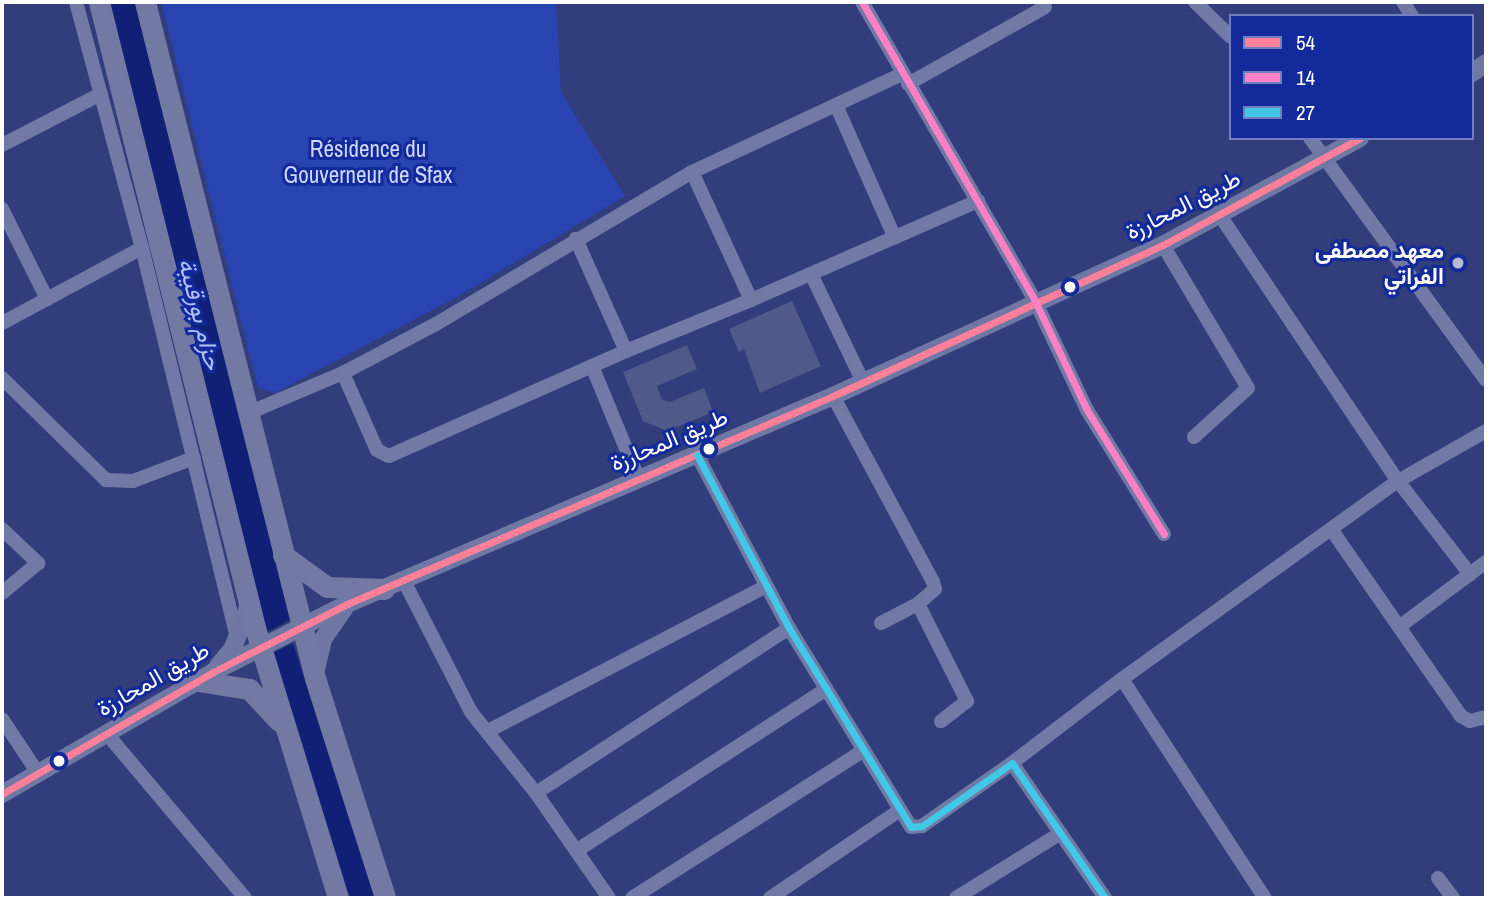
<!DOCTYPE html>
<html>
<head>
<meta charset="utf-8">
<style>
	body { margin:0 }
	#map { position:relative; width:1488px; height:900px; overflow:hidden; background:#323e7b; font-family:"Archivo Narrow",Vazirmatn,sans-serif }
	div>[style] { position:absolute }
	.green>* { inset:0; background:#2943b1 }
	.water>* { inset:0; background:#0f2076 }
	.building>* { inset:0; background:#4f598a }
	.minor>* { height:14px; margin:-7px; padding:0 7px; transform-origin:7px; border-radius:7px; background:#717aa6 }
	.major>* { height:18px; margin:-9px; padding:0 9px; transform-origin:9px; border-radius:9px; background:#6f78a4 }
	.highway>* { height:21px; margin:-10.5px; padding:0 10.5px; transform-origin:10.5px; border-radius:10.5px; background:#727aa4 }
	.bus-1>* { height:7px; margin:-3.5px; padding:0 3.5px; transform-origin:3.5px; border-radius:3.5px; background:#ff8098 }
	.bus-2>* { height:7px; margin:-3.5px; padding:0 3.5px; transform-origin:3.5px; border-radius:3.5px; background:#ff80c5 }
	.bus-3>* { height:7px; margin:-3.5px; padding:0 3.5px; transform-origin:3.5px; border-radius:3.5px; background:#40c8e6 }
	.dots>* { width:19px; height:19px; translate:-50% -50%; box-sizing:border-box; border:4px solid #132a9a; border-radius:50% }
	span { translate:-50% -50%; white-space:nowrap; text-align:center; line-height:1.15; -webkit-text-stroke:6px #132a9a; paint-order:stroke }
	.park-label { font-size:23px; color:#ced7fd }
	.street-label { font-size:23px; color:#fff }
	.poi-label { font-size:23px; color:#fff; font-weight:700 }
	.right { translate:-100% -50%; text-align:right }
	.water-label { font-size:24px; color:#b2c0fa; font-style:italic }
	.frame { position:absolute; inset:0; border:4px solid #fff; pointer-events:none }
	.legend { position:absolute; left:1229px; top:14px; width:245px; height:126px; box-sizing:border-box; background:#132a9a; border:2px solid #717fc2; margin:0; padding:9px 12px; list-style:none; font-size:21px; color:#fff }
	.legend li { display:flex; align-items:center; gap:14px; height:35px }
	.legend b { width:35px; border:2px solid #717fc2 }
</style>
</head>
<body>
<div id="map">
	<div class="green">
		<i style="clip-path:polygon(161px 2px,556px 2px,561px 92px,625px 196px,459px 296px,275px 393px,258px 388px)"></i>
	</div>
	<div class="water">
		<i style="clip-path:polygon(106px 2px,136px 2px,290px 620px,267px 632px)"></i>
		<i style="clip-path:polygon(293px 643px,349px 819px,377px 898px,346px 898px,271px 654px)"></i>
	</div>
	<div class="building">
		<i style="clip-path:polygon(792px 301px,821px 366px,760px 393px,744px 349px,739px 352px,729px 329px)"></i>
		<i style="clip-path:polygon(687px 345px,697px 369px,657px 386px,662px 400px,670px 402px,704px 388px,713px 412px,667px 431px,643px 421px,623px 372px)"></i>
	</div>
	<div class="minor">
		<i style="left:76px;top:2px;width:255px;rotate:75deg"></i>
		<i style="left:142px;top:248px;width:402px;rotate:76.3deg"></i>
		<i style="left:862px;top:2px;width:345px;rotate:59.9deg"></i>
		<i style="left:1035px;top:301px;width:121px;rotate:64.5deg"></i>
		<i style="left:1087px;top:410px;width:146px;rotate:58.2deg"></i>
		<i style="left:1195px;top:2px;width:50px;rotate:44.2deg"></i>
		<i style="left:1403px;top:2px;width:17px;rotate:57deg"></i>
		<i style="left:908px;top:84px;width:157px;rotate:-29.3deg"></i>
		<i style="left:836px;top:105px;width:145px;rotate:66.1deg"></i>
		<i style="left:1310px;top:138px;width:299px;rotate:54deg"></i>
		<i style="left:2px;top:145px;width:111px;rotate:-27.3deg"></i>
		<i style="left:2px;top:209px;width:101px;rotate:63.4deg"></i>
		<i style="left:1219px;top:214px;width:321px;rotate:56.2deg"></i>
		<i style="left:1398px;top:481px;width:118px;rotate:52.3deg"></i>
		<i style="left:1163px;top:245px;width:166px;rotate:59.3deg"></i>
		<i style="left:1248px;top:388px;width:73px;rotate:137.8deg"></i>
		<i style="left:812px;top:276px;width:118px;rotate:64.3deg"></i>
		<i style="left:751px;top:300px;width:248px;rotate:-23.6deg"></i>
		<i style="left:2px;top:323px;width:159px;rotate:-28.2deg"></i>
		<i style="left:626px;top:351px;width:135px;rotate:-22.2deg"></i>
		<i style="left:751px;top:300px;width:141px;rotate:-114.7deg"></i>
		<i style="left:592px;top:366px;width:123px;rotate:67.6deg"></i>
		<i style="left:343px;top:373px;width:84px;rotate:66.2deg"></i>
		<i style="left:377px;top:450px;width:13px;rotate:27deg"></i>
		<i style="left:389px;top:456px;width:259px;rotate:-23.9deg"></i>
		<i style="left:626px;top:351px;width:123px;rotate:-114.1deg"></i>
		<i style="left:2px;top:378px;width:146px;rotate:44.4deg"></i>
		<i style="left:106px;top:480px;width:27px;rotate:2deg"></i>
		<i style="left:133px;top:481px;width:65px;rotate:-20.7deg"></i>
		<i style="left:833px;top:396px;width:211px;rotate:61.7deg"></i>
		<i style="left:933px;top:582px;width:7px;rotate:74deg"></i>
		<i style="left:935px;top:589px;width:23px;rotate:139deg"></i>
		<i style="left:918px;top:604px;width:109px;rotate:63.2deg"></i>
		<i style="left:967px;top:701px;width:33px;rotate:142deg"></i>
		<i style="left:246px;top:414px;width:105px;rotate:-22.9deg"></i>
		<i style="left:343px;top:373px;width:105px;rotate:-27.8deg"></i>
		<i style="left:436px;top:324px;width:298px;rotate:-30.7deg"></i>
		<i style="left:692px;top:172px;width:232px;rotate:-25deg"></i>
		<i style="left:697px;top:455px;width:196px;rotate:62deg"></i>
		<i style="left:789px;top:628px;width:233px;rotate:58.5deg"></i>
		<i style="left:911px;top:827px;width:11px;rotate:-5deg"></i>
		<i style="left:922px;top:826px;width:110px;rotate:-35deg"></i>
		<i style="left:1012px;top:763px;width:164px;rotate:55.4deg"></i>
		<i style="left:2px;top:529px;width:50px;rotate:43.4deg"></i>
		<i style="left:38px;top:563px;width:47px;rotate:140.2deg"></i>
		<i style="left:1331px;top:529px;width:228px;rotate:55.2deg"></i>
		<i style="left:1461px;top:716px;width:10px;rotate:29deg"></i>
		<i style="left:1470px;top:721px;width:16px;rotate:-14deg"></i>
		<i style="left:404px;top:581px;width:147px;rotate:62.9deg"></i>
		<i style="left:471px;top:712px;width:104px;rotate:51.3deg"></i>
		<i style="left:536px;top:793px;width:128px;rotate:55.2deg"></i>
		<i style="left:881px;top:623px;width:42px;rotate:-27.2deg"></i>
		<i style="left:1399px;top:627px;width:109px;rotate:-36.8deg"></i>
		<i style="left:1122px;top:679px;width:340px;rotate:-35.7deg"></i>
		<i style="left:1398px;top:481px;width:101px;rotate:-29.6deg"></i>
		<i style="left:2px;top:719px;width:65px;rotate:56.3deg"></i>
		<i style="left:488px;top:731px;width:314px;rotate:-27.5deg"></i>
		<i style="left:107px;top:734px;width:214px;rotate:49.9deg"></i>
		<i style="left:1012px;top:763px;width:138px;rotate:-37.4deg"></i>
		<i style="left:1122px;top:679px;width:262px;rotate:56.9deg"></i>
		<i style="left:536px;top:793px;width:302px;rotate:-33.1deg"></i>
		<i style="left:576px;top:851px;width:298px;rotate:-32.9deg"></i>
		<i style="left:1438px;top:878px;width:25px;rotate:53deg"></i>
		<i style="left:632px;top:898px;width:275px;rotate:-32.5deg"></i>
		<i style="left:770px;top:898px;width:157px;rotate:-34.1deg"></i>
		<i style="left:956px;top:898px;width:123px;rotate:-31.8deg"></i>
	</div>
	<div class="major">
		<i style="left:1472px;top:73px;width:17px;rotate:-36deg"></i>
		<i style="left:218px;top:666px;width:23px;rotate:-50deg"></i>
		<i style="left:233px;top:648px;width:46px;rotate:-69.6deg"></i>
		<i style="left:315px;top:674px;width:36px;rotate:-77deg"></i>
		<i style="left:323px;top:639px;width:37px;rotate:-55deg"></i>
		<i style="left:2px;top:794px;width:244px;rotate:-30deg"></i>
		<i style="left:213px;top:672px;width:150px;rotate:-26.9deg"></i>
		<i style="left:347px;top:604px;width:529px;rotate:-23.17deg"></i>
		<i style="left:833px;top:396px;width:363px;rotate:-24.6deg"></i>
		<i style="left:1163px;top:245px;width:224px;rotate:-28.5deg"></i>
	</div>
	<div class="highway">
		<i style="left:99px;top:2px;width:648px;rotate:75.99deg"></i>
		<i style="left:256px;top:631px;width:279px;rotate:72.9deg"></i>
		<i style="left:145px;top:2px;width:697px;rotate:75.88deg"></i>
		<i style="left:315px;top:678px;width:231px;rotate:72.3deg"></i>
		<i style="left:283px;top:555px;width:54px;rotate:36deg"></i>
		<i style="left:327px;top:587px;width:57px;rotate:2deg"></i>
		<i style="left:198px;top:681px;width:52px;rotate:8.9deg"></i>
		<i style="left:249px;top:689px;width:44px;rotate:46.8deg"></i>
	</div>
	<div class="bus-1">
		<i style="left:2px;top:794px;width:244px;rotate:-30deg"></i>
		<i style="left:213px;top:672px;width:150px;rotate:-26.9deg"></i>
		<i style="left:347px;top:604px;width:529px;rotate:-23.17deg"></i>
		<i style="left:833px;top:396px;width:363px;rotate:-24.6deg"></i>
		<i style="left:1163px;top:245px;width:224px;rotate:-28.5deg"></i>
	</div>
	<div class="bus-2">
		<i style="left:862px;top:2px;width:345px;rotate:59.9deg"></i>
		<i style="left:1035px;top:301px;width:121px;rotate:64.5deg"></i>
		<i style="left:1087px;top:410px;width:146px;rotate:58.2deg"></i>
	</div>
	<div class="bus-3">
		<i style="left:697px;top:455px;width:196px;rotate:62deg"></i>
		<i style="left:789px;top:628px;width:233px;rotate:58.5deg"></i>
		<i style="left:911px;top:827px;width:11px;rotate:-5deg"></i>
		<i style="left:922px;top:826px;width:110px;rotate:-35deg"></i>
		<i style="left:1012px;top:763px;width:164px;rotate:55.4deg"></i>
	</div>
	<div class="dots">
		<i style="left:1458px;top:263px;background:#b7bbd1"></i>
		<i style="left:1070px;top:287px;background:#fff"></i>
		<i style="left:709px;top:449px;background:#fff"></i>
		<i style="left:59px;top:761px;background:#fff"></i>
	</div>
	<div class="park-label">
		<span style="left:368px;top:162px">Résidence du<br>Gouverneur de Sfax</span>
	</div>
	<div class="street-label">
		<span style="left:1183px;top:205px;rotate:-27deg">طريق المحارزة</span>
		<span style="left:669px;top:440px;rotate:-23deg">طريق المحارزة</span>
		<span style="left:153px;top:679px;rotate:-30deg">طريق المحارزة</span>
	</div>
	<div class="poi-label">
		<span class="right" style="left:1444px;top:263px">معهد مصطفى<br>الفراتي</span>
	</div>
	<div class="water-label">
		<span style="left:200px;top:314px;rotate:76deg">حزام بورقيبة</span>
	</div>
	<div class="frame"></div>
	<ul class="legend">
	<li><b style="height:9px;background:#ff8098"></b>54</li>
	<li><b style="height:9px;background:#ff80c5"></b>14</li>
	<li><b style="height:9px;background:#40c8e6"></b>27</li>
	</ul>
</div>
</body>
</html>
